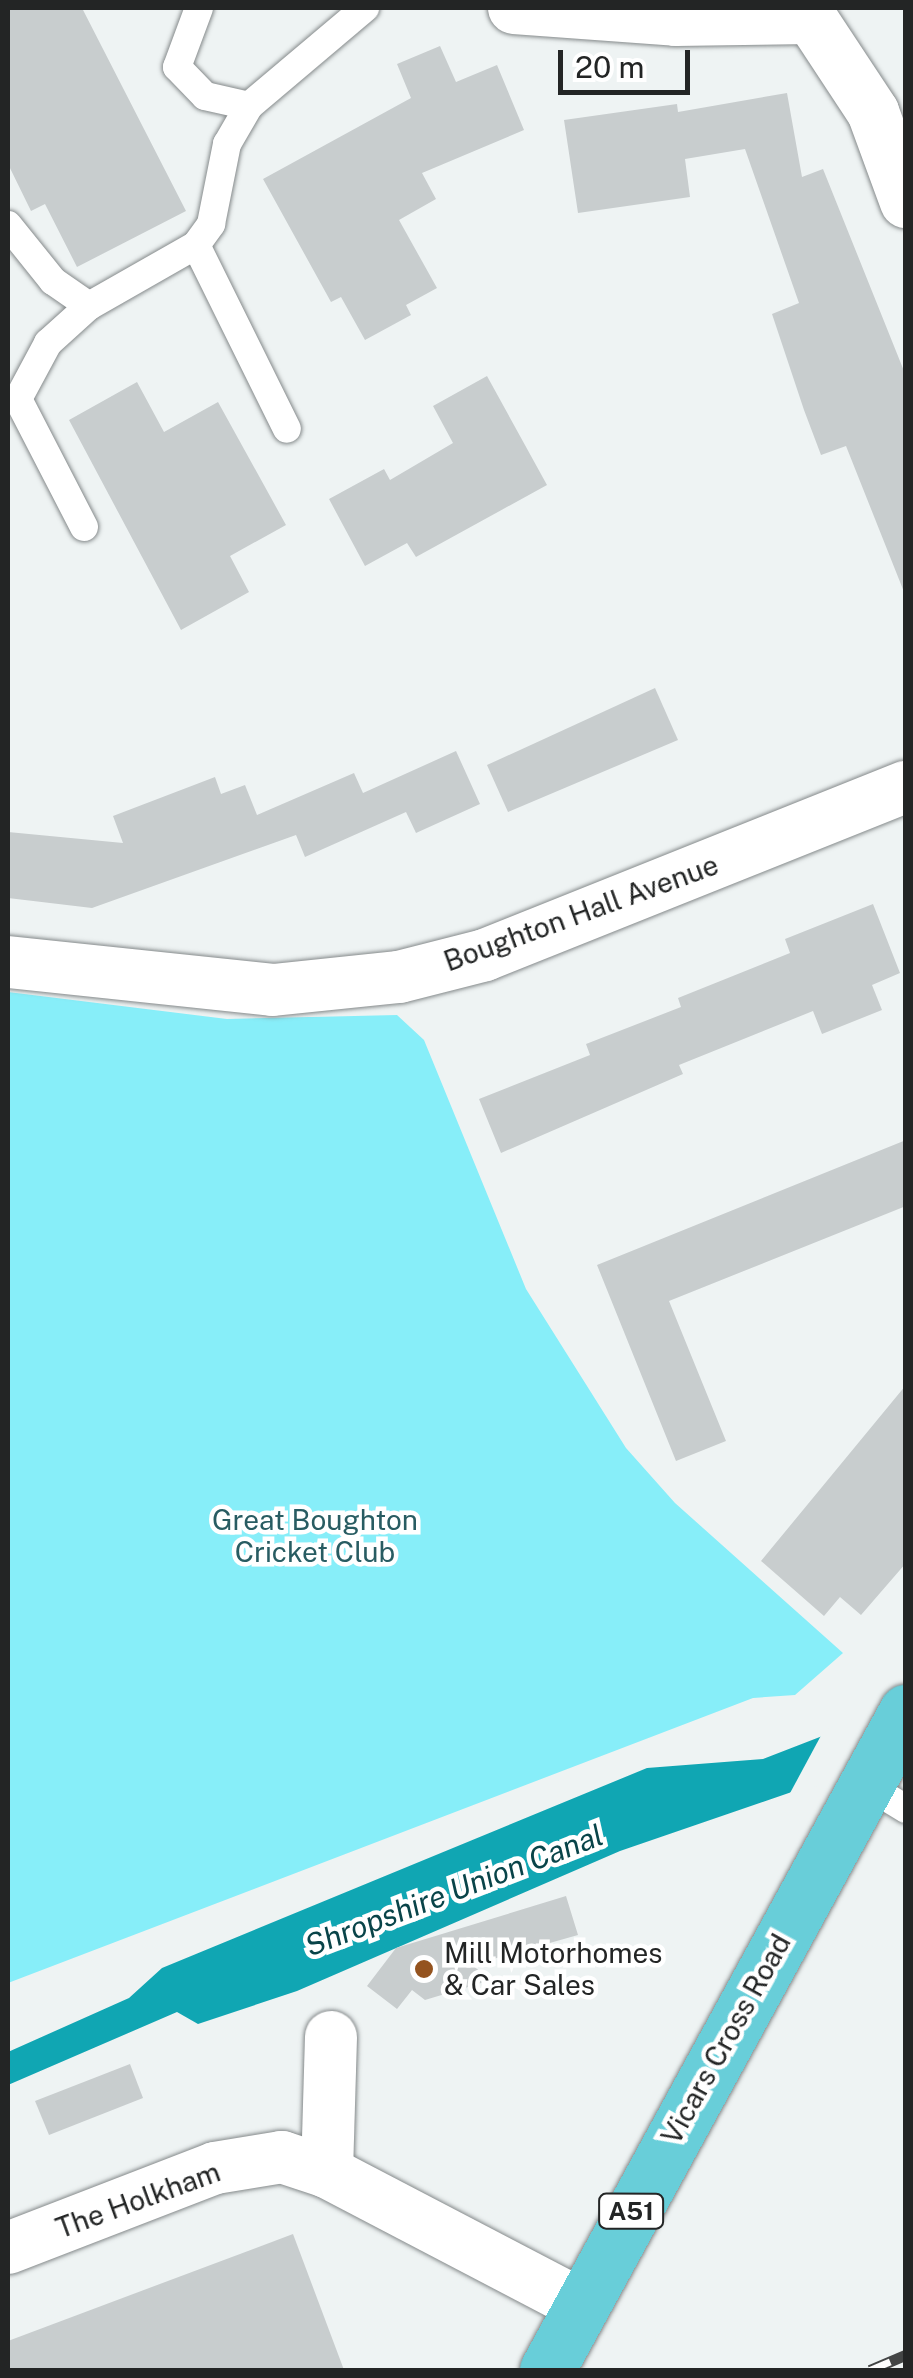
<!DOCTYPE html>
<html>
<head>
<meta charset="utf-8">
<style>
	body { margin:0 }
	#map { position:relative; width:913px; height:2378px; overflow:hidden; background:#eef3f3; font-family:"Public Sans",sans-serif }
	div>[style] { position:absolute }
	.green>* { inset:0; background:#87eef9 }
	.water>* { inset:0; background:#10a6b3 }
	.pier>* { inset:0; background:#eef3f3 }
	.building>* { inset:0; background:#c8cdce }
	.roads { filter:drop-shadow(0 0 2px #858a8b) drop-shadow(0 0 2px #858a8b) }
	.lane>* { height:28px; margin:-14px; padding:0 14px; transform-origin:14px; border-radius:14px; background:#fff }
	.street>* { height:52px; margin:-26px; padding:0 26px; transform-origin:26px; border-radius:26px; background:#fff }
	.highway>* { height:55px; margin:-27.5px; padding:0 27.5px; transform-origin:27.5px; border-radius:27.5px; background:#68ced9 }
	.rail>* { height:11px; margin-top:-5.5px; transform-origin:0; background:repeating-linear-gradient(90deg,#fff 0 22px,#434545 0 44px); box-sizing:border-box; border-block:2px solid #434545 }
	.dots>* { width:28px; height:28px; translate:-50% -50%; box-sizing:border-box; border:5px solid #fff; border-radius:50% }
	span { translate:-50% -50%; white-space:nowrap; text-align:center; line-height:1.15; -webkit-text-stroke:9px #fff; paint-order:stroke }
	.shield-label span { padding:2px 8px; background:#fff; border:2px solid; border-radius:8px; -webkit-text-stroke-width:0 }
	.shield-label { font-size:25px; color:#232525; font-weight:700 }
	.street-label { font-size:28px; color:#232525 }
	.park-label { font-size:28px; color:#285c62 }
	.poi-label { font-size:28px; color:#232525 }
	.left { translate:0 -50%; text-align:left }
	.water-label { font-size:30px; color:#094449; font-style:italic }
	.frame { position:absolute; inset:0; border:10px solid #232525; pointer-events:none }
	.scale { position:absolute; left:558px; top:50px; width:132px; height:45px; box-sizing:border-box; border:5px solid #232525; border-top:0; padding-left:12px; font-size:30px; line-height:35px; white-space:nowrap; color:#232525; -webkit-text-stroke:8px #fff; paint-order:stroke }
</style>
</head>
<body>
<div id="map">
	<div class="green">
		<i style="clip-path:polygon(8px 992px,227px 1019px,397px 1015px,424px 1040px,526px 1289px,626px 1448px,675px 1503px,843px 1653px,795px 1695px,753px 1698px,8px 1983px)"></i>
	</div>
	<div class="water">
		<i style="clip-path:polygon(905px 1704px,905px 1753px,620px 1851px,297px 1991px,198px 2024px,177px 2012px,8px 2085px,8px 2052px,129px 1998px,162px 1968px,647px 1768px,763px 1759px)"></i>
	</div>
	<div class="pier">
		<i style="clip-path:polygon(906px 1699px,906px 1758px,789px 1795px,824px 1730px)"></i>
	</div>
	<div class="building">
		<i style="clip-path:polygon(8px 8px,82px 8px,186px 211px,77px 267px,45px 204px,31px 211px,8px 164px)"></i>
		<i style="clip-path:polygon(440px 46px,456px 82px,497px 65px,524px 130px,422px 173px,436px 199px,399px 220px,437px 288px,406px 305px,411px 315px,365px 340px,341px 297px,331px 302px,263px 179px,411px 98px,397px 64px)"></i>
		<i style="clip-path:polygon(787px 93px,802px 177px,823px 169px,906px 376px,906px 597px,846px 446px,821px 455px,804px 410px,772px 314px,799px 303px,745px 149px,685px 159px,690px 197px,578px 213px,564px 120px,677px 104px,678px 112px)"></i>
		<i style="clip-path:polygon(487px 376px,547px 485px,416px 557px,407px 543px,365px 566px,329px 499px,384px 469px,390px 480px,453px 443px,433px 406px)"></i>
		<i style="clip-path:polygon(137px 382px,164px 432px,218px 402px,286px 525px,230px 556px,249px 592px,181px 630px,69px 420px)"></i>
		<i style="clip-path:polygon(655px 688px,678px 740px,508px 812px,487px 765px)"></i>
		<i style="clip-path:polygon(456px 751px,480px 804px,416px 833px,406px 812px,305px 857px,296px 835px,92px 908px,8px 898px,8px 832px,123px 843px,113px 816px,215px 777px,221px 794px,245px 785px,257px 815px,354px 773px,363px 793px)"></i>
		<i style="clip-path:polygon(873px 904px,900px 973px,872px 985px,882px 1010px,822px 1034px,813px 1011px,679px 1065px,683px 1074px,501px 1153px,479px 1099px,590px 1055px,586px 1044px,681px 1007px,678px 998px,790px 953px,785px 939px)"></i>
		<i style="clip-path:polygon(906px 1140px,906px 1206px,669px 1301px,726px 1441px,676px 1461px,597px 1265px)"></i>
		<i style="clip-path:polygon(906px 1385px,906px 1563px,861px 1615px,840px 1597px,824px 1616px,761px 1561px)"></i>
		<i style="clip-path:polygon(566px 1896px,578px 1935px,472px 1965px,491px 1980px,425px 2000px,412px 1990px,397px 2009px,367px 1986px,396px 1948px)"></i>
		<i style="clip-path:polygon(130px 2064px,143px 2098px,49px 2135px,35px 2101px)"></i>
		<i style="clip-path:polygon(293px 2234px,344px 2370px,8px 2370px,8px 2341px)"></i>
	</div>
	<div class="roads">
		<div class="lane">
			<i style="left:199px;top:8px;width:63px;rotate:110.4deg"></i>
			<i style="left:177px;top:67px;width:40px;rotate:46deg"></i>
			<i style="left:205px;top:96px;width:45px;rotate:12.8deg"></i>
			<i style="left:8px;top:225px;width:72px;rotate:51.2deg"></i>
			<i style="left:53px;top:281px;width:44px;rotate:34.8deg"></i>
			<i style="left:196px;top:245px;width:205px;rotate:63.7deg"></i>
			<i style="left:84px;top:527px;width:144px;rotate:-117.3deg"></i>
			<i style="left:18px;top:399px;width:64px;rotate:-61.8deg"></i>
			<i style="left:48px;top:343px;width:55px;rotate:-42.1deg"></i>
			<i style="left:89px;top:306px;width:123px;rotate:-29.7deg"></i>
			<i style="left:196px;top:245px;width:26px;rotate:-54deg"></i>
			<i style="left:211px;top:224px;width:82px;rotate:-78.7deg"></i>
			<i style="left:227px;top:144px;width:44px;rotate:-59.9deg"></i>
			<i style="left:249px;top:106px;width:152px;rotate:-40.2deg"></i>
			<i style="left:865px;top:1784px;width:48px;rotate:31.4deg"></i>
		</div>
		<div class="street">
			<i style="left:514px;top:8px;width:162px;rotate:4.2deg"></i>
			<i style="left:676px;top:20px;width:135px;rotate:-0.8deg"></i>
			<i style="left:811px;top:18px;width:113px;rotate:56.6deg"></i>
			<i style="left:873px;top:112px;width:96px;rotate:69.9deg"></i>
			<i style="left:8px;top:962px;width:266px;rotate:6deg"></i>
			<i style="left:273px;top:990px;width:127px;rotate:-5.9deg"></i>
			<i style="left:399px;top:977px;width:89px;rotate:-14.3deg"></i>
			<i style="left:485px;top:955px;width:453px;rotate:-21.8deg"></i>
			<i style="left:331px;top:2037px;width:135px;rotate:91.7deg"></i>
			<i style="left:327px;top:2172px;width:285px;rotate:27.6deg"></i>
			<i style="left:8px;top:2248px;width:222px;rotate:-21.1deg"></i>
			<i style="left:215px;top:2168px;width:68px;rotate:-9.3deg"></i>
			<i style="left:282px;top:2157px;width:47px;rotate:18.4deg"></i>
		</div>
		<div class="highway">
			<i style="left:547px;top:2370px;width:750px;rotate:-61.38deg"></i>
		</div>
	</div>
	<div class="rail">
		<i style="left:870px;top:2370px;width:39px;rotate:-23deg"></i>
	</div>
	<div class="dots">
		<i style="left:424px;top:1969px;background:#94531f"></i>
	</div>
	<div class="shield-label">
		<span style="left:631px;top:2211px">A51</span>
	</div>
	<div class="street-label">
		<span style="left:581px;top:913px;rotate:-20deg">Boughton Hall Avenue</span>
		<span style="left:726px;top:2039px;rotate:-61deg">Vicars Cross Road</span>
		<span style="left:138px;top:2200px;rotate:-20deg">The Holkham</span>
	</div>
	<div class="park-label">
		<span style="left:315px;top:1536px">Great Boughton<br>Cricket Club</span>
	</div>
	<div class="poi-label">
		<span class="left" style="left:444px;top:1969px">Mill Motorhomes<br>&amp; Car Sales</span>
	</div>
	<div class="water-label">
		<span style="left:454px;top:1890px;rotate:-21deg">Shropshire Union Canal</span>
	</div>
	<div class="frame"></div>
	<div class="scale">20 m</div>
</div>
</body>
</html>
